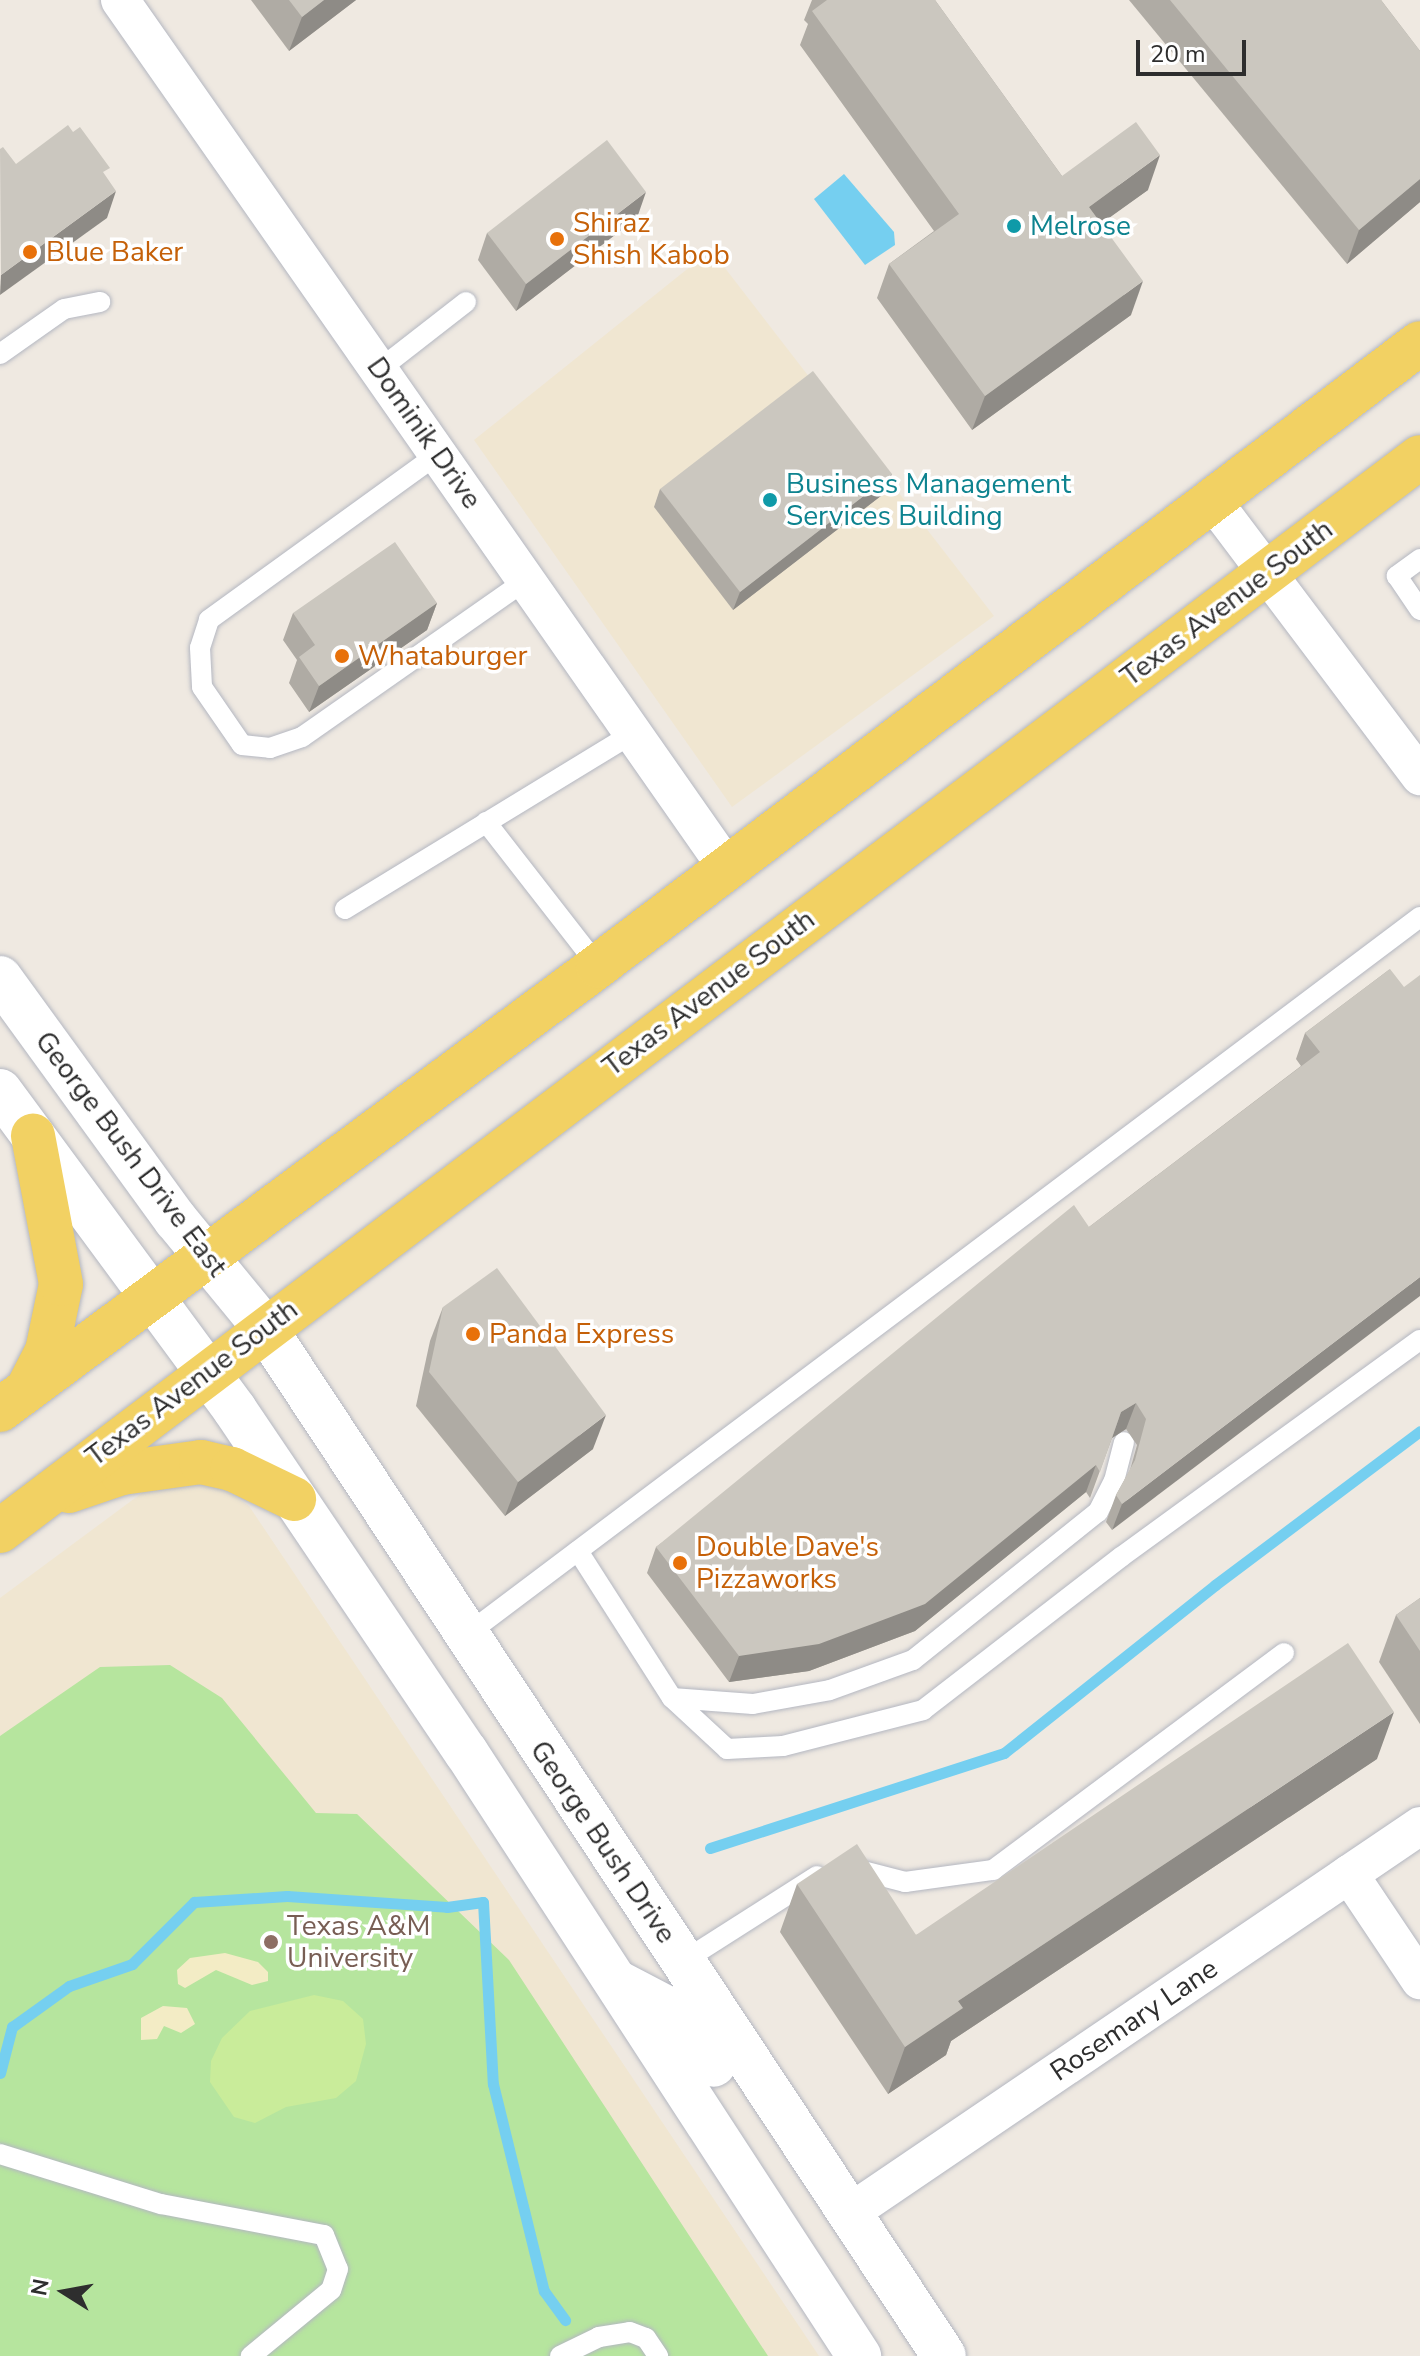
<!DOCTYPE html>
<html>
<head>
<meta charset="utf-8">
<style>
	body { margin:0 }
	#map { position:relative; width:1420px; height:2356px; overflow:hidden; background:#efe9e1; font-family:"Nunito Sans",sans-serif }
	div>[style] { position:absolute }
	.education>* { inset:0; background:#f0e6d1 }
	.green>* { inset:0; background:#b6e59e }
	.sand>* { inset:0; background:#f3ecc5 }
	.pitch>* { inset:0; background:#c9ec9a }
	.water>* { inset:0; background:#75cff0 }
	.stream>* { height:11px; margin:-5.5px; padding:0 5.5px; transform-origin:5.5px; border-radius:5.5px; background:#75cff0 }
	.roads { filter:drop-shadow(0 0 2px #b4b7c1) drop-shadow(0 0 2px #b4b7c1) }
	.lane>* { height:20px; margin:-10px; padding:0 10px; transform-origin:10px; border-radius:10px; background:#fff }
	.street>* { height:38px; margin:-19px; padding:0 19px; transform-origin:19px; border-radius:19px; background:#fff }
	.secondary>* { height:44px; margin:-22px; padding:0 22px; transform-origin:22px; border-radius:22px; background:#fff }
	.primary>* { height:44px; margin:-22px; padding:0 22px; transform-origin:22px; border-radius:22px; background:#f2d163 }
	.wall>* { inset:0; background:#afaba4 }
	.shaded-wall>* { inset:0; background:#8e8b86 }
	.building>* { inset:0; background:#cbc7bf }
	.dots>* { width:22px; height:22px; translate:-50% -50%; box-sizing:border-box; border:4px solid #fff; border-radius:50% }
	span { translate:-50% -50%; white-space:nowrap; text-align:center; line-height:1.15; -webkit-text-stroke:7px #fff; paint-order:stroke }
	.food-label { font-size:28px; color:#c56008 }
	.left { translate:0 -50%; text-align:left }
	.culture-label { font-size:28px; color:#0d838f }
	.street-label { font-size:28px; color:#2e2e2e }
	.education-label { font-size:28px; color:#785e54 }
	.north { position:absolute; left:24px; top:2252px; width:80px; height:80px; -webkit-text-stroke:6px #fff; paint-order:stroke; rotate:281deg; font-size:22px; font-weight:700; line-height:32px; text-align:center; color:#2e2e2e }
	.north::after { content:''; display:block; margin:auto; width:28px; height:36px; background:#2e2e2e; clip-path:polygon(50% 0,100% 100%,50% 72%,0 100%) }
	.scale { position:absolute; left:1136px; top:40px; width:110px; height:36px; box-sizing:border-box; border:4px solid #2e2e2e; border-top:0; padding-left:10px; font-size:24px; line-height:28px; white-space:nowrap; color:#2e2e2e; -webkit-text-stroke:6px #fff; paint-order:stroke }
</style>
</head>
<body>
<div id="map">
	<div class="education">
		<i style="clip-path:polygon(711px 250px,994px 616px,732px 807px,474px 440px)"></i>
		<i style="clip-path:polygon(213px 1482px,249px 1506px,819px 2356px,0 2356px,0 1598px,150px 1487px)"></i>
	</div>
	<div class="green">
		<i style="clip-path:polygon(170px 1665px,222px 1698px,316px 1813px,357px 1814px,509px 1960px,768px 2356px,0 2356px,0 1736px,100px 1667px)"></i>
	</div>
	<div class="sand">
		<i style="clip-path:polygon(225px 1953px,258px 1962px,268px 1972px,268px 1981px,252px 1985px,216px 1970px,185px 1988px,178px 1984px,177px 1970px,190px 1958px)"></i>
		<i style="clip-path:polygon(163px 2006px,187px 2008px,195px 2024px,181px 2033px,164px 2026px,157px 2039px,141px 2040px,141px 2018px)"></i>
	</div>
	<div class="pitch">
		<i style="clip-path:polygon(314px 1995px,343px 2001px,363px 2019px,366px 2044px,356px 2081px,336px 2098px,286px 2107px,255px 2123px,234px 2117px,210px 2082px,211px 2061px,222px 2038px,250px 2011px)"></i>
	</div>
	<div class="water">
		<i style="clip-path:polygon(844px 174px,894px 232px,895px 245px,865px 265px,814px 199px)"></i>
	</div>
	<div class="stream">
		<i style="left:710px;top:1848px;width:309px;rotate:-17.9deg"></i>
		<i style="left:1004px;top:1753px;width:270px;rotate:-38.5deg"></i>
		<i style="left:1215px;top:1585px;width:256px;rotate:-36.9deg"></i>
		<i style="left:0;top:2073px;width:48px;rotate:-75.4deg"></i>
		<i style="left:12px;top:2027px;width:70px;rotate:-35.7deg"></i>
		<i style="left:69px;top:1986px;width:67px;rotate:-19.2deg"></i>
		<i style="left:132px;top:1964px;width:88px;rotate:-45deg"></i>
		<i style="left:194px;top:1902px;width:93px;rotate:-3.7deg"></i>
		<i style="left:287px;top:1896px;width:160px;rotate:3.9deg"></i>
		<i style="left:447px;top:1907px;width:36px;rotate:-8deg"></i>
		<i style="left:483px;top:1902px;width:182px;rotate:86.9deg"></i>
		<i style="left:493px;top:2084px;width:213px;rotate:76.2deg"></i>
		<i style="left:544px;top:2291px;width:36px;rotate:54deg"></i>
	</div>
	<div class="roads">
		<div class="lane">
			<i style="left:0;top:354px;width:78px;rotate:-35.1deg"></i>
			<i style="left:64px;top:309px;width:37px;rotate:-11deg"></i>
			<i style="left:380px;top:369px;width:109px;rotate:-37.9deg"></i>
			<i style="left:438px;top:454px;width:283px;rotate:144.1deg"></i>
			<i style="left:209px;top:620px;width:29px;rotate:108deg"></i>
			<i style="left:200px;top:648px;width:39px;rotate:87deg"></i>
			<i style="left:202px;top:687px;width:70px;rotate:55.4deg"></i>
			<i style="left:242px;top:745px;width:28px;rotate:6deg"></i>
			<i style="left:270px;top:748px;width:34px;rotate:-19deg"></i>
			<i style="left:302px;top:737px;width:274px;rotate:-35deg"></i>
			<i style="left:1420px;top:559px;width:29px;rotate:144deg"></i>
			<i style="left:1397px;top:576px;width:41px;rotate:55.9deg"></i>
			<i style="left:486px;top:822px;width:182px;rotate:52.1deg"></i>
			<i style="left:345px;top:909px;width:338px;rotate:-31.4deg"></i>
			<i style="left:578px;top:1551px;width:174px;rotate:57.4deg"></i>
			<i style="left:672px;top:1698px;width:75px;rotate:42.8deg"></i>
			<i style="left:727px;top:1749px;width:56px;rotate:-3.1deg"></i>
			<i style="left:783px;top:1746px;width:145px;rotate:-14.4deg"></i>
			<i style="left:923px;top:1710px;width:250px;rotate:-37.7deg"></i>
			<i style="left:1121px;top:1557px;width:369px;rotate:-36deg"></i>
			<i style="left:466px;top:1635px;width:1194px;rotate:-36.97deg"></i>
			<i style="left:672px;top:1698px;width:81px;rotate:4.2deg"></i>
			<i style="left:753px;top:1704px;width:78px;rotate:-10.3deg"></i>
			<i style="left:830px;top:1690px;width:88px;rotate:-19.9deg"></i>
			<i style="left:913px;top:1660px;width:237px;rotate:-38.7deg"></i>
			<i style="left:1098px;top:1512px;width:35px;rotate:-63deg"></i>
			<i style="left:1114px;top:1481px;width:40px;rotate:-75.6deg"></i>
			<i style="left:851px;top:1868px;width:56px;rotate:14.5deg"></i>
			<i style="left:905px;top:1882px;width:89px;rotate:-7.8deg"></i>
			<i style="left:993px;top:1870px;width:363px;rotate:-36.7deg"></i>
			<i style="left:682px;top:1962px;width:160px;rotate:-32.5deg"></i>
			<i style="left:0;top:2154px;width:169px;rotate:17.3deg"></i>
			<i style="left:161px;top:2204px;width:166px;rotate:10.8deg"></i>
			<i style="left:324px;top:2235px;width:37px;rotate:68deg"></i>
			<i style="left:338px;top:2269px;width:22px;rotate:108deg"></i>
			<i style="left:331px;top:2290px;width:104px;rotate:140.5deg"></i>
			<i style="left:560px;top:2356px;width:43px;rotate:-26deg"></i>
			<i style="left:599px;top:2337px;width:31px;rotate:-9deg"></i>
			<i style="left:630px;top:2332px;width:17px;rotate:21deg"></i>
			<i style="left:646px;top:2338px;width:22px;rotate:56deg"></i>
		</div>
		<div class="street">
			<i style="left:120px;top:0;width:1059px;rotate:55.03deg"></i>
			<i style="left:1212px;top:500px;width:346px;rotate:53deg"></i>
			<i style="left:1349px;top:1874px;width:128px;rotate:56.2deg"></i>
			<i style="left:848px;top:2214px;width:691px;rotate:-34.15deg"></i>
		</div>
		<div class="secondary">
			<i style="left:0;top:978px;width:299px;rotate:54deg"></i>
			<i style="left:176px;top:1220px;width:139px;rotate:50.6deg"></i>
			<i style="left:264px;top:1327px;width:1233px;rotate:56.54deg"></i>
			<i style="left:0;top:1091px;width:396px;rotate:53.6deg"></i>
			<i style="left:235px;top:1410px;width:413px;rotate:56deg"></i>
			<i style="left:466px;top:1752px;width:721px;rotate:56.95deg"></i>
			<i style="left:617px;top:1982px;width:71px;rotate:27.6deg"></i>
			<i style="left:680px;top:2015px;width:60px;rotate:55.8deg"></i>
		</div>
		<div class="primary">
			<i style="left:28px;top:1388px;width:42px;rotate:-62.8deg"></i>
			<i style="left:47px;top:1351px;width:68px;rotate:-78.2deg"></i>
			<i style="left:61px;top:1284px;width:151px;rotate:-100.7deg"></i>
			<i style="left:0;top:1410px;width:745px;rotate:-36.59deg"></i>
			<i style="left:598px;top:966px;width:1031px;rotate:-37.16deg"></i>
			<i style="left:69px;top:1491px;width:56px;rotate:-18.8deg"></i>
			<i style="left:122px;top:1473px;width:80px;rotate:-7.9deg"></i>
			<i style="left:201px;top:1462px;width:32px;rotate:13deg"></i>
			<i style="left:232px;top:1469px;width:69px;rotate:25.8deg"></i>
			<i style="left:0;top:1531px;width:1780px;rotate:-37.1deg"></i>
		</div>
	</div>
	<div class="wall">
		<i style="clip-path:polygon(251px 0,356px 0,289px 51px)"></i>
		<i style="clip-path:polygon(812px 0,935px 0,1062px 176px,1148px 190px,1101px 223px,1131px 315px,972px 430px,877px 298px,889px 264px,934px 231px,800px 45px,808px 24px,804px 20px)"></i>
		<i style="clip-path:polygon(1129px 0,1381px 0,1420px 51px,1420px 202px,1347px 264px)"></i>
		<i style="clip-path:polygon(637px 218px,516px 311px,478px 260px,487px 233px)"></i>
		<i style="clip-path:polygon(660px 489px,886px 492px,733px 610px,654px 507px)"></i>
		<i style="clip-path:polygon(437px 603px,427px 630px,309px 712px,289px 683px,297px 660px,283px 640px,293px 613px)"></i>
		<i style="clip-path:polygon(1390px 969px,1112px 1530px,1106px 1522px,1116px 1495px,1130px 1470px,1137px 1445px,1126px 1429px,1112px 1438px,1090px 1498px,1086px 1492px,915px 1631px,809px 1671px,729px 1682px,647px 1573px,656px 1547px,1089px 1227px,1301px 1066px,1296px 1059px,1305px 1033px)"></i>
		<i style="clip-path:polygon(443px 1307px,593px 1449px,505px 1516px,416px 1406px,430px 1341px)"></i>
		<i style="clip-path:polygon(1420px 1598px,1420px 1724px,1379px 1662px,1396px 1615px)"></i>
		<i style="clip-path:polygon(1377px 1759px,951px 2041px,946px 2055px,888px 2094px,780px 1932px,797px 1884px,916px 1935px)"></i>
	</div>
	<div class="shaded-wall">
		<i style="clip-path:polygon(324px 0,356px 0,289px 51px,302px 17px)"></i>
		<i style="clip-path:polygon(1160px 155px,1148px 190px,1077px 241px,1089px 207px)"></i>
		<i style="clip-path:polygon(1420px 179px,1420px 202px,1347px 264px,1359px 230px)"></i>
		<i style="clip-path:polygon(116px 191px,107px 218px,0 295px,1px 275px)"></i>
		<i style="clip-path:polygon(646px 192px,637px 218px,516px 311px,526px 284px)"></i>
		<i style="clip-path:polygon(1143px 281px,1131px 315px,972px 430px,985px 396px)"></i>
		<i style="clip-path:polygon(892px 474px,886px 492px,733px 610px,740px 592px)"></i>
		<i style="clip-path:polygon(437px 603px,427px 630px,309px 712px,319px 686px)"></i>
		<i style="clip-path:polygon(1420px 1277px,1420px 1296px,1112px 1530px,1122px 1504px)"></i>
		<i style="clip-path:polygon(1136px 1403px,1126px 1429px,1112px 1438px,1121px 1412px)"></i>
		<i style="clip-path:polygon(606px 1415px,593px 1449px,505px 1516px,518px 1482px)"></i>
		<i style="clip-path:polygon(1096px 1465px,1086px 1492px,915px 1631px,809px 1671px,729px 1682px,739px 1656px)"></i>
		<i style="clip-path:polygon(1394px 1712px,1377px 1759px,951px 2041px,946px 2055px,888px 2094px,905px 2047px,958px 2001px)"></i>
	</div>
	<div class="building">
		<i style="clip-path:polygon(289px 0,324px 0,302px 17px)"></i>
		<i style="clip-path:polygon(827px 0,935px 0,1062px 176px,1136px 122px,1160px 155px,1089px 207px,1143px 281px,985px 396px,889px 264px,959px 214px,812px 11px)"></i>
		<i style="clip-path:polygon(1170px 0,1381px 0,1420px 51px,1420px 179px,1359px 230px)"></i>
		<i style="clip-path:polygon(68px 125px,73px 132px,80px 127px,110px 168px,103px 172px,116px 191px,1px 275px,0 149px,3px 147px,16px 164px)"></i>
		<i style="clip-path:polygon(607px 140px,646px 192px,526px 284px,487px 233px)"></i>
		<i style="clip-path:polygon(813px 371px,892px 474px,740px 592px,660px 489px)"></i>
		<i style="clip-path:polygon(395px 542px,437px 603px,319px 686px,299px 657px,315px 645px,293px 613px)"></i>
		<i style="clip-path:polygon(1390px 969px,1404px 987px,1420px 975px,1420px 1277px,1122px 1504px,1116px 1495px,1135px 1460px,1146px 1419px,1136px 1403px,1121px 1412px,1100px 1472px,1096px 1465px,925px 1604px,819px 1644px,739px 1656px,656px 1547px,1074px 1205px,1089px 1227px,1320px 1052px,1305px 1033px)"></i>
		<i style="clip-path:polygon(497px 1268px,606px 1415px,518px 1482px,429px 1372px,443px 1307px)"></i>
		<i style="clip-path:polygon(1420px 1598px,1420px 1651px,1396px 1615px)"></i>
		<i style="clip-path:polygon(1348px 1643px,1394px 1712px,958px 2001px,963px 2008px,905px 2047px,797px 1884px,857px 1844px,916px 1935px)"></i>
	</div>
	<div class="dots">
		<i style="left:1014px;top:226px;background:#0f9aa8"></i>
		<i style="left:557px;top:239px;background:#e8710a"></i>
		<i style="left:30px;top:252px;background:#e8710a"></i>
		<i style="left:770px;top:500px;background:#0f9aa8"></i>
		<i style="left:342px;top:656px;background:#e8710a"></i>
		<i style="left:473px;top:1334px;background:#e8710a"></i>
		<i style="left:680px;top:1563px;background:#e8710a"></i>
		<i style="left:271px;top:1942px;background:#8d6e63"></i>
	</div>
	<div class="food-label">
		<span class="left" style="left:573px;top:239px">Shiraz<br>Shish Kabob</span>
		<span class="left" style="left:46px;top:252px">Blue Baker</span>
		<span class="left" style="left:358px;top:656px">Whataburger</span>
		<span class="left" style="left:489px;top:1334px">Panda Express</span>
		<span class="left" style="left:696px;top:1563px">Double Dave's<br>Pizzaworks</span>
	</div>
	<div class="culture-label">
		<span class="left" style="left:1030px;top:226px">Melrose</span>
		<span class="left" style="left:786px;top:500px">Business Management<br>Services Building</span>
	</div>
	<div class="street-label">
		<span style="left:424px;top:433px;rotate:55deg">Dominik Drive</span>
		<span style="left:1227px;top:603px;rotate:-37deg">Texas Avenue South</span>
		<span style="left:709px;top:993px;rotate:-37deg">Texas Avenue South</span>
		<span style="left:131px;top:1154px;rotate:53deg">George Bush Drive East</span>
		<span style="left:192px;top:1383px;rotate:-37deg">Texas Avenue South</span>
		<span style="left:603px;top:1842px;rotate:56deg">George Bush Drive</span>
		<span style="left:1134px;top:2020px;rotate:-34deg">Rosemary Lane</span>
	</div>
	<div class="education-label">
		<span class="left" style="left:287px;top:1942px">Texas A&amp;M<br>University</span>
	</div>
	<div class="north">N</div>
	<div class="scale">20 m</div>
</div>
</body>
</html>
